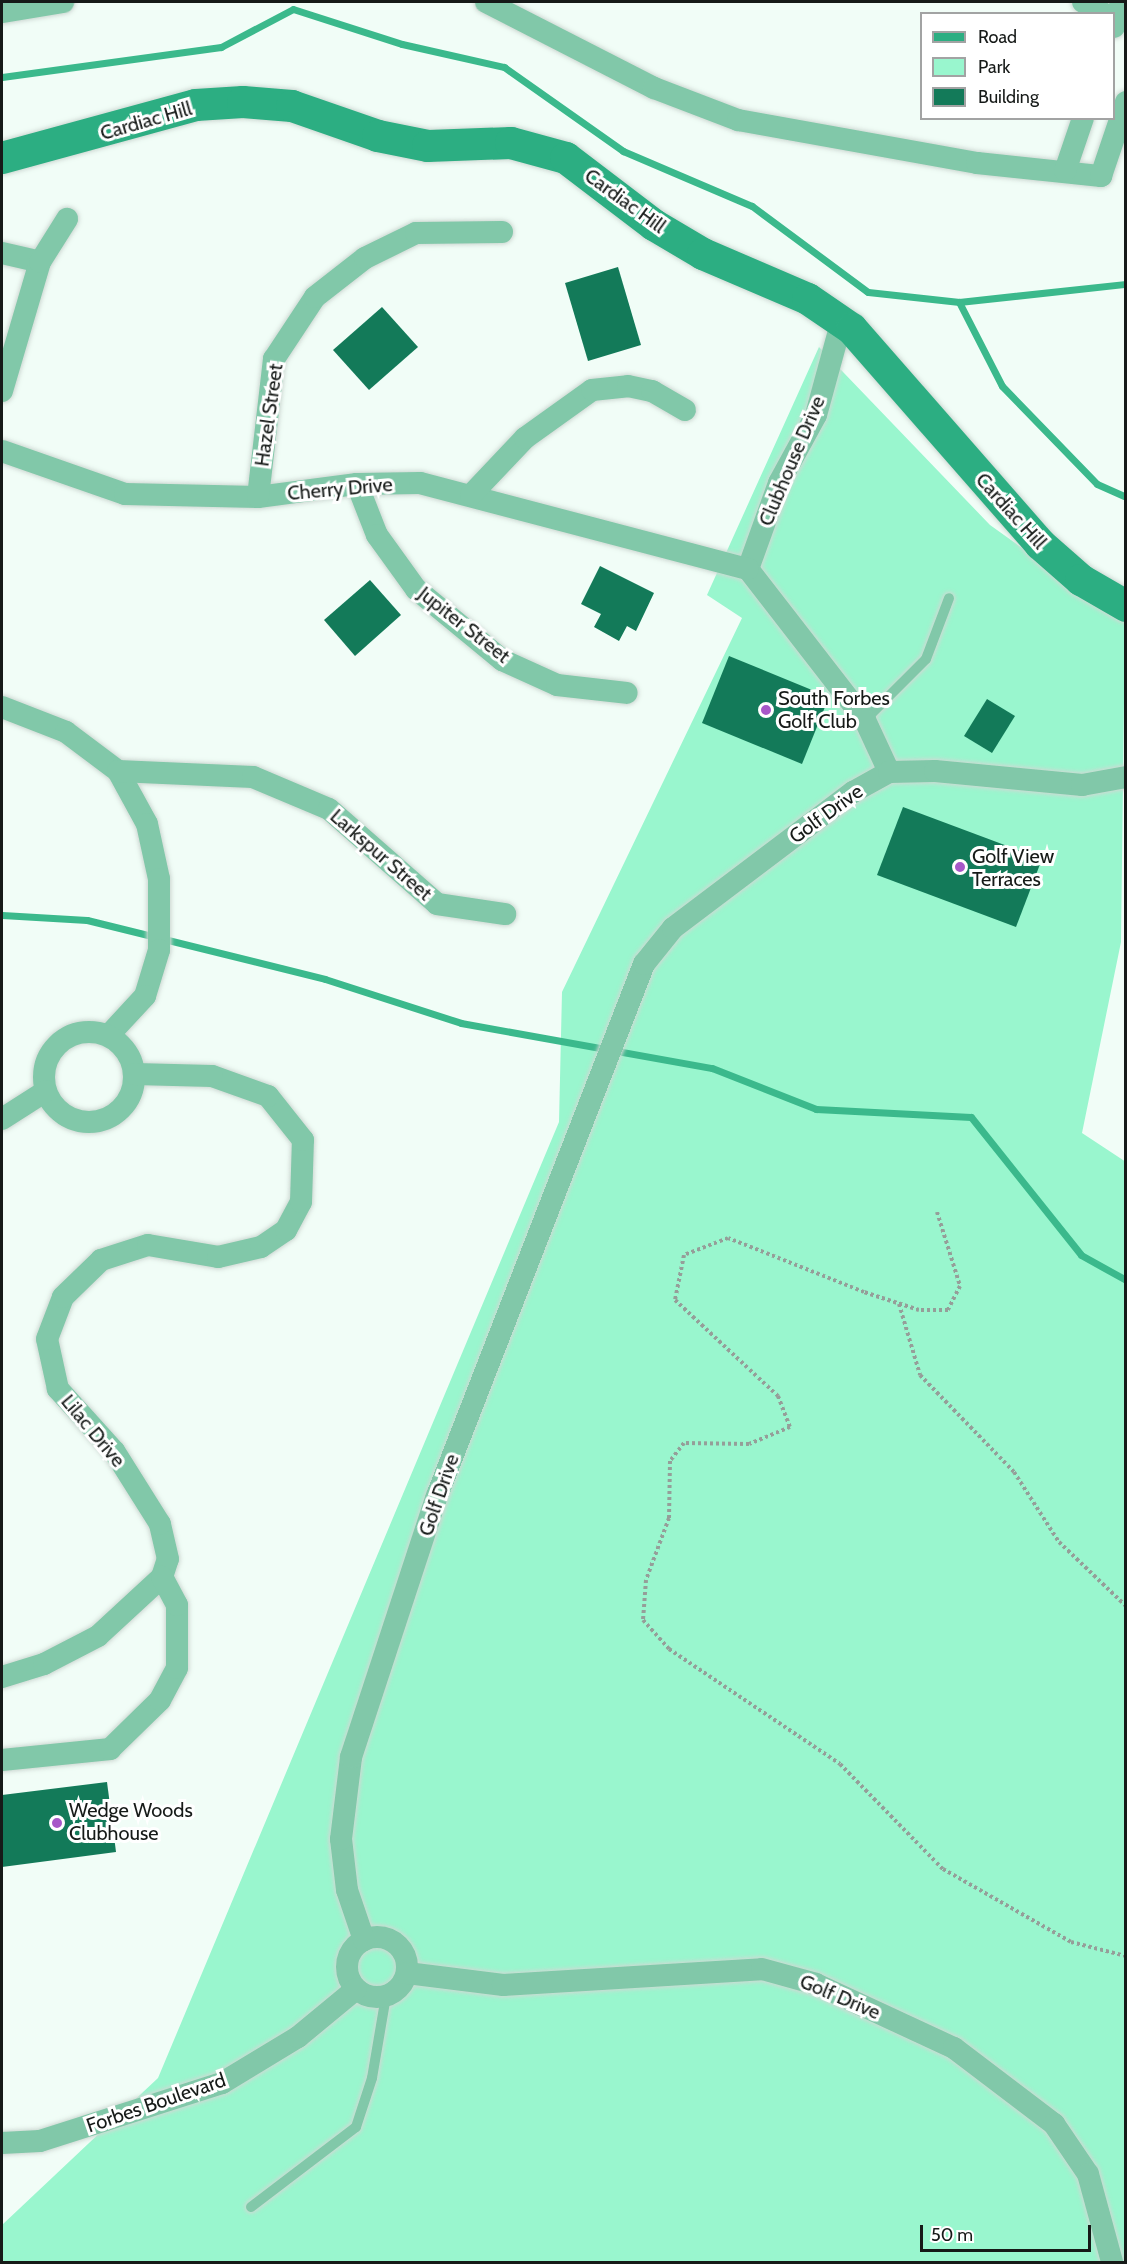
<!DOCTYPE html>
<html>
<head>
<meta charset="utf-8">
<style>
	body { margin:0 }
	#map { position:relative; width:1127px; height:2264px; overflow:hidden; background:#f1fdf7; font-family:Cabin,sans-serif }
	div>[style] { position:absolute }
	.green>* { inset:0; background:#99f6ce }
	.stream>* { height:7px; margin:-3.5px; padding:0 3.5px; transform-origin:3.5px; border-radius:3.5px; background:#3bb98c }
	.building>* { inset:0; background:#137a59 }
	.path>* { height:4px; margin-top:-2px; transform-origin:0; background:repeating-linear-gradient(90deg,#959e99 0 3px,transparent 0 6px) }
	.roads { filter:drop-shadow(0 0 2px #ced9d3) drop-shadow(0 0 2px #ced9d3) }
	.service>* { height:10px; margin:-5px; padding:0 5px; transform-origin:5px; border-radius:5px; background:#81c8a9 }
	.minor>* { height:22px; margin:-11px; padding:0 11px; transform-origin:11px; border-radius:11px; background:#81c8a9 }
	.minor>.ring { margin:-11px; padding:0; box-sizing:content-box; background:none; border:22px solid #81c8a9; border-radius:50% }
	.secondary>* { height:32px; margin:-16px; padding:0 16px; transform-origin:16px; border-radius:16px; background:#2cae82 }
	.dots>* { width:16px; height:16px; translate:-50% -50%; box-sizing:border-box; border:3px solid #fff; border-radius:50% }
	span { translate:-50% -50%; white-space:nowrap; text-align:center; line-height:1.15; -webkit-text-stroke:6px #fff; paint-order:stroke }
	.street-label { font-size:20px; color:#161a18 }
	.poi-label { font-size:20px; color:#161a18 }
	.left { translate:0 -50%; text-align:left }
	.frame { position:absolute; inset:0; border:3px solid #161a18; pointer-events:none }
	.legend { position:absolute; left:920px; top:12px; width:195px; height:108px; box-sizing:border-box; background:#fff; border:2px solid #a2a3a3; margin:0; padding:8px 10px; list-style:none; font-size:18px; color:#161a18 }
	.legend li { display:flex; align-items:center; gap:12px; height:30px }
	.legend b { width:30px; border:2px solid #a2a3a3 }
	.scale { position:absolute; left:920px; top:2225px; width:171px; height:27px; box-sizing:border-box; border:3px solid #161a18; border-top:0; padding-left:8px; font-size:18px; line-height:21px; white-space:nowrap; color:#161a18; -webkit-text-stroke:4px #fff; paint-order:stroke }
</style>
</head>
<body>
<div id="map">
	<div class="green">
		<i style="clip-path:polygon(819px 347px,990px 525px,1125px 622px,1121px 942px,1082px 1133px,1126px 1162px,1125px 2262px,2px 2262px,2px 2225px,158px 2078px,559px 1122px,562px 992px,742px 618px,707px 595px)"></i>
	</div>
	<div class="stream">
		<i style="left:2px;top:77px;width:221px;rotate:-7.8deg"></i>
		<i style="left:221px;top:47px;width:81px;rotate:-27.8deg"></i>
		<i style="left:293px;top:9px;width:114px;rotate:17.8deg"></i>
		<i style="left:402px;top:44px;width:105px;rotate:12.7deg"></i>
		<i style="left:504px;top:67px;width:146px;rotate:35.2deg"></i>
		<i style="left:623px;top:151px;width:140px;rotate:23.1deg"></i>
		<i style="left:752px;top:206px;width:144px;rotate:36.6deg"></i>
		<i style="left:868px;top:292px;width:92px;rotate:6.3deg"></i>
		<i style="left:959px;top:302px;width:168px;rotate:-6.2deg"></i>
		<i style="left:959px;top:302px;width:94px;rotate:62.9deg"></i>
		<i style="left:1002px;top:386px;width:136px;rotate:45.9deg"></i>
		<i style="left:1097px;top:484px;width:32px;rotate:24deg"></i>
		<i style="left:2px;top:915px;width:85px;rotate:3.4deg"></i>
		<i style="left:87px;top:920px;width:245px;rotate:13.9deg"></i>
		<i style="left:325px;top:979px;width:143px;rotate:17.9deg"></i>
		<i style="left:461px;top:1023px;width:255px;rotate:10.2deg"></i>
		<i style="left:712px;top:1068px;width:112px;rotate:21.5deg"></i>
		<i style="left:816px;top:1109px;width:155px;rotate:3deg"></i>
		<i style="left:971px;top:1117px;width:176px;rotate:51.4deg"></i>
		<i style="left:1081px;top:1255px;width:51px;rotate:29.1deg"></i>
	</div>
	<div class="building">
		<i style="clip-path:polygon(618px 267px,641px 345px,588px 361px,565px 283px)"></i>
		<i style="clip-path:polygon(382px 307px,418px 347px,369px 390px,333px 350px)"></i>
		<i style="clip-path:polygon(600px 566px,654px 593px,636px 631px,627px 626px,619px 641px,594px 627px,601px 614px,581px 604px)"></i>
		<i style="clip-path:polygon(370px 580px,401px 615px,355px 656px,324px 620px)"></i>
		<i style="clip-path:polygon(729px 656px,829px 697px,802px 764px,702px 723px)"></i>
		<i style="clip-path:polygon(987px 699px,1015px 716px,992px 753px,964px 736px)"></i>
		<i style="clip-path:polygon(903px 807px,1042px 859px,1016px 927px,877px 875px)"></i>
		<i style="clip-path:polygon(107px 1782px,116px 1852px,2px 1867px,2px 1795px)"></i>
	</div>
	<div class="path">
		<i style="left:937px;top:1212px;width:77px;rotate:72.7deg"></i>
		<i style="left:960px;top:1286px;width:27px;rotate:117deg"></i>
		<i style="left:948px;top:1310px;width:29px;rotate:180deg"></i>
		<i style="left:919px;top:1310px;width:58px;rotate:-161.9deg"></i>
		<i style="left:864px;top:1292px;width:146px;rotate:-158.3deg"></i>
		<i style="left:728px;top:1238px;width:47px;rotate:158.9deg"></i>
		<i style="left:684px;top:1255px;width:46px;rotate:101.3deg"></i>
		<i style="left:675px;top:1300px;width:141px;rotate:43deg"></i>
		<i style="left:778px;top:1396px;width:33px;rotate:69deg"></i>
		<i style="left:790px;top:1427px;width:44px;rotate:157.5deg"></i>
		<i style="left:749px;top:1444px;width:65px;rotate:-179.1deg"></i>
		<i style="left:684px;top:1443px;width:23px;rotate:128deg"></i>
		<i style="left:670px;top:1461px;width:57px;rotate:91deg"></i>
		<i style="left:669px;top:1518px;width:66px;rotate:110.4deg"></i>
		<i style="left:646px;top:1580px;width:40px;rotate:94.3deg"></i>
		<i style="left:643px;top:1620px;width:39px;rotate:48deg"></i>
		<i style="left:669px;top:1649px;width:206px;rotate:33.9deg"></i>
		<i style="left:840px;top:1764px;width:147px;rotate:45.6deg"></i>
		<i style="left:943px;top:1869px;width:147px;rotate:29.7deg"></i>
		<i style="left:1071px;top:1942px;width:57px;rotate:14.3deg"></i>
		<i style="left:899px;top:1304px;width:74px;rotate:73.5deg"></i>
		<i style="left:920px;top:1375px;width:135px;rotate:45.9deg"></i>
		<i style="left:1014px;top:1472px;width:83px;rotate:57.3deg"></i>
		<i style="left:1059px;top:1542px;width:93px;rotate:43.7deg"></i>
	</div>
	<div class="roads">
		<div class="service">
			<i style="left:865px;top:720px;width:86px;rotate:-45deg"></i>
			<i style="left:926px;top:659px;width:65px;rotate:-69.3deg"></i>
			<i style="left:251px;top:2207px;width:132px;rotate:-37.3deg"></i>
			<i style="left:356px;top:2127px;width:52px;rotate:-71.9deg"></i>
			<i style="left:372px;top:2078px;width:83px;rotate:-80.3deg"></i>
		</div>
		<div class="minor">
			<i style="left:486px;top:2px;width:189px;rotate:27.1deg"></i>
			<i style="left:654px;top:88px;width:90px;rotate:20.9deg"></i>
			<i style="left:738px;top:120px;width:243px;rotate:10.2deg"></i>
			<i style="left:977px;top:163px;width:125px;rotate:6deg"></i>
			<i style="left:1101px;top:176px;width:78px;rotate:-71.3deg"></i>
			<i style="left:1083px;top:2px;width:25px;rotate:29deg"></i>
			<i style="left:2px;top:12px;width:62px;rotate:-9.3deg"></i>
			<i style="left:1114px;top:27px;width:26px;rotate:-74deg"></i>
			<i style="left:1065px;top:171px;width:56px;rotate:-71.2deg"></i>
			<i style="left:2px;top:253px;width:39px;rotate:13deg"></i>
			<i style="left:842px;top:320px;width:98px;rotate:105.3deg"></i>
			<i style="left:816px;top:415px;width:77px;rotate:118.6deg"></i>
			<i style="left:779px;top:483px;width:91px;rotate:109.8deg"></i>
			<i style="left:748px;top:569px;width:191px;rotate:52.2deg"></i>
			<i style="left:865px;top:720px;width:57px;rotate:65.2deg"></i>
			<i style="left:2px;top:391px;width:134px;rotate:-73.6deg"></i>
			<i style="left:40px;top:262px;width:51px;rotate:-57.9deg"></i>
			<i style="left:2px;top:451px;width:130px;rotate:19.3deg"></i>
			<i style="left:125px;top:494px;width:133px;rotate:1.3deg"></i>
			<i style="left:258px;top:497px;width:100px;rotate:-7.5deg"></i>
			<i style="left:357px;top:484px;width:63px;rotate:-0.9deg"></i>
			<i style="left:420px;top:483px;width:339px;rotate:14.7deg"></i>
			<i style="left:357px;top:484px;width:55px;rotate:68.6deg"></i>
			<i style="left:377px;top:535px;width:67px;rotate:54.2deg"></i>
			<i style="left:416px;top:589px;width:112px;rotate:39.5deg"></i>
			<i style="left:502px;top:660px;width:60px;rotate:24.4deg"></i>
			<i style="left:557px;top:685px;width:70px;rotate:6.5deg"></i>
			<i style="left:471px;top:495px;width:79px;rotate:-46.5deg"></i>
			<i style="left:525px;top:438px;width:82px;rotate:-35.6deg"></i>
			<i style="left:592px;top:390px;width:36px;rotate:-6deg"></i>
			<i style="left:628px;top:386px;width:25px;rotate:12deg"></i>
			<i style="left:652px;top:391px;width:38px;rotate:30deg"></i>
			<i style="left:258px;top:497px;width:139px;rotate:-83.4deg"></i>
			<i style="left:274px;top:359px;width:74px;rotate:-56.5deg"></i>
			<i style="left:315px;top:297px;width:63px;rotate:-38deg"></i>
			<i style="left:365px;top:258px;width:57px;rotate:-26.1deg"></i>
			<i style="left:416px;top:233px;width:86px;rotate:-0.7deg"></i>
			<i style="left:2px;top:707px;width:69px;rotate:21.3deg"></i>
			<i style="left:66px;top:732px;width:65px;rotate:36.9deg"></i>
			<i style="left:118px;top:771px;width:60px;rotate:61.3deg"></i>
			<i style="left:147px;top:824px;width:56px;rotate:77.7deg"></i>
			<i style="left:159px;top:879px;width:71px;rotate:90deg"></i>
			<i style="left:159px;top:950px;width:48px;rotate:106.9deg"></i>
			<i style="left:145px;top:996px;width:54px;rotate:132.8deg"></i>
			<i style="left:118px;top:771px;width:135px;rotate:2.5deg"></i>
			<i style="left:253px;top:777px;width:82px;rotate:22.8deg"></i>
			<i style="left:329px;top:809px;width:144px;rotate:41.3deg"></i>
			<i style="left:437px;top:904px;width:69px;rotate:8.4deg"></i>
			<i class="ring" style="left:44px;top:1032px;width:68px;height:68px"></i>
			<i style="left:2px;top:1119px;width:52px;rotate:-32.5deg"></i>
			<i style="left:2px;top:1677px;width:44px;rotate:-17.2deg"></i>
			<i style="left:44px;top:1664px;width:61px;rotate:-27.4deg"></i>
			<i style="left:98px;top:1636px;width:87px;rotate:-42.7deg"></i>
			<i style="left:162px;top:1577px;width:19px;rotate:-72deg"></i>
			<i style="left:168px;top:1559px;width:36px;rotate:-103deg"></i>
			<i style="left:160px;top:1524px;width:86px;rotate:-122.2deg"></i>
			<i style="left:114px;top:1451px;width:84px;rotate:-132.1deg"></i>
			<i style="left:58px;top:1389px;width:51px;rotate:-102.4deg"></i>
			<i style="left:47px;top:1339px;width:45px;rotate:-69.1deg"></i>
			<i style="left:63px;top:1297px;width:53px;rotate:-44.2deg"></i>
			<i style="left:101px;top:1260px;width:49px;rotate:-17.7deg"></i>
			<i style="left:148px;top:1245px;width:71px;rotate:9.7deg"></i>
			<i style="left:218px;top:1257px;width:44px;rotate:-13.1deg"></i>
			<i style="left:261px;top:1247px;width:30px;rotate:-34deg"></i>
			<i style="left:286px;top:1230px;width:32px;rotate:-62deg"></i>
			<i style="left:301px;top:1202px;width:62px;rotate:-88.2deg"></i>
			<i style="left:303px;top:1140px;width:56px;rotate:-128.5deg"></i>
			<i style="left:268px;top:1096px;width:59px;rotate:-160.3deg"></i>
			<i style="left:212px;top:1076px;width:77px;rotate:-178.5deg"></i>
			<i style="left:2px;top:1760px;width:109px;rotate:-5.8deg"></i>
			<i style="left:110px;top:1749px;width:70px;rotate:-44.4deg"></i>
			<i style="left:160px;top:1700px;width:36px;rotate:-62deg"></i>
			<i style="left:177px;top:1668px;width:63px;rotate:-90deg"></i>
			<i style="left:177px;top:1605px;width:32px;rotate:-118deg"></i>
			<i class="ring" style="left:347px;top:1937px;width:38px;height:38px"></i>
			<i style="left:364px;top:1940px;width:53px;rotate:-108.8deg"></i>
			<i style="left:347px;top:1890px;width:51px;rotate:-96.7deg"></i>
			<i style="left:341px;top:1839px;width:83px;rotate:-83deg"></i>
			<i style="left:351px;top:1757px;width:275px;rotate:-71.8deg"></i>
			<i style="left:437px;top:1496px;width:571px;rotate:-68.74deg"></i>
			<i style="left:644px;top:964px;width:46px;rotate:-51.1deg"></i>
			<i style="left:673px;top:928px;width:226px;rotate:-37.1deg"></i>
			<i style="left:853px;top:792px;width:41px;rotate:-29.1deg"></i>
			<i style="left:889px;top:772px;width:46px;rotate:-1.2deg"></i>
			<i style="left:935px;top:771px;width:148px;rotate:5.4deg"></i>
			<i style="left:1082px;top:785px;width:45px;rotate:-10.3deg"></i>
			<i style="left:407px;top:1973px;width:97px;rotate:7.1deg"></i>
			<i style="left:503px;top:1985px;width:259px;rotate:-3.5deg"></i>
			<i style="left:762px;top:1969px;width:56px;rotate:15.5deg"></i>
			<i style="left:816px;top:1984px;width:152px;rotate:24.9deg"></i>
			<i style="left:954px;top:2048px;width:126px;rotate:37.2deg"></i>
			<i style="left:1054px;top:2124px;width:60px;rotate:55.8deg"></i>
			<i style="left:1088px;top:2174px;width:91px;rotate:74.7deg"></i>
			<i style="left:2px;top:2143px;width:38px;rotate:-3deg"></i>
			<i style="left:40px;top:2141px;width:191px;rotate:-17.7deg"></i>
			<i style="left:222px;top:2083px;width:89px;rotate:-31.2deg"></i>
			<i style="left:298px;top:2037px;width:75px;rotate:-39.6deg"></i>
		</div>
		<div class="secondary">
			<i style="left:2px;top:158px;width:201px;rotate:-15.3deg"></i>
			<i style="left:196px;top:105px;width:47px;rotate:-3.7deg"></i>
			<i style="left:243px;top:102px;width:49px;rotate:4.7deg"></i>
			<i style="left:292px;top:106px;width:91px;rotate:19.2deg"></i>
			<i style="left:378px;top:136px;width:51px;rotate:11.3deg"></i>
			<i style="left:428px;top:146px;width:83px;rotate:-2.1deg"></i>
			<i style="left:511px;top:143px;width:57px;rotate:15.3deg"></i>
			<i style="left:566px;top:158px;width:111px;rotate:37.3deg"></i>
			<i style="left:654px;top:225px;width:57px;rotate:30.6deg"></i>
			<i style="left:703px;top:254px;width:114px;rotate:23.2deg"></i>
			<i style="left:808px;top:299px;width:53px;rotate:34.3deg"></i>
			<i style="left:852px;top:329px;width:286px;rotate:48.8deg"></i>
			<i style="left:1040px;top:544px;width:55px;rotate:41.3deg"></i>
			<i style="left:1081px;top:580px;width:52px;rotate:30deg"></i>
		</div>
	</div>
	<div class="dots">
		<i style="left:766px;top:710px;background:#a757c8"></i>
		<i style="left:960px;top:867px;background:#a757c8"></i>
		<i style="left:57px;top:1823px;background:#a757c8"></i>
	</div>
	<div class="street-label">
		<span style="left:146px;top:121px;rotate:-16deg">Cardiac Hill</span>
		<span style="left:625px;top:201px;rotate:36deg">Cardiac Hill</span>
		<span style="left:269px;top:415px;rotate:-82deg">Hazel Street</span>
		<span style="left:792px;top:461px;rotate:-67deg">Clubhouse Drive</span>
		<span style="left:340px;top:489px;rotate:-5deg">Cherry Drive</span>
		<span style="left:1011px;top:511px;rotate:48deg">Cardiac Hill</span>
		<span style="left:464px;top:625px;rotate:38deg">Jupiter Street</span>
		<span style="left:826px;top:814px;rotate:-36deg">Golf Drive</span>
		<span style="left:381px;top:855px;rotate:41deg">Larkspur Street</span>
		<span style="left:93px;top:1431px;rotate:50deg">Lilac Drive</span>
		<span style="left:439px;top:1495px;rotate:-71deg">Golf Drive</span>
		<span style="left:840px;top:1997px;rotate:23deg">Golf Drive</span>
		<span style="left:156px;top:2103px;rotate:-19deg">Forbes Boulevard</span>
	</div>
	<div class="poi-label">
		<span class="left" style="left:778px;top:710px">South Forbes<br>Golf Club</span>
		<span class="left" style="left:972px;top:868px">Golf View<br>Terraces</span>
		<span class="left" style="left:69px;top:1822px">Wedge Woods<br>Clubhouse</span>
	</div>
	<div class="frame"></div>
	<ul class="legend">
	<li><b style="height:8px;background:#2cae82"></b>Road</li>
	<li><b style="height:16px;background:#99f6ce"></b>Park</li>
	<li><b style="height:16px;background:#137a59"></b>Building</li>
	</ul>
	<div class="scale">50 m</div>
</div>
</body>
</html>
